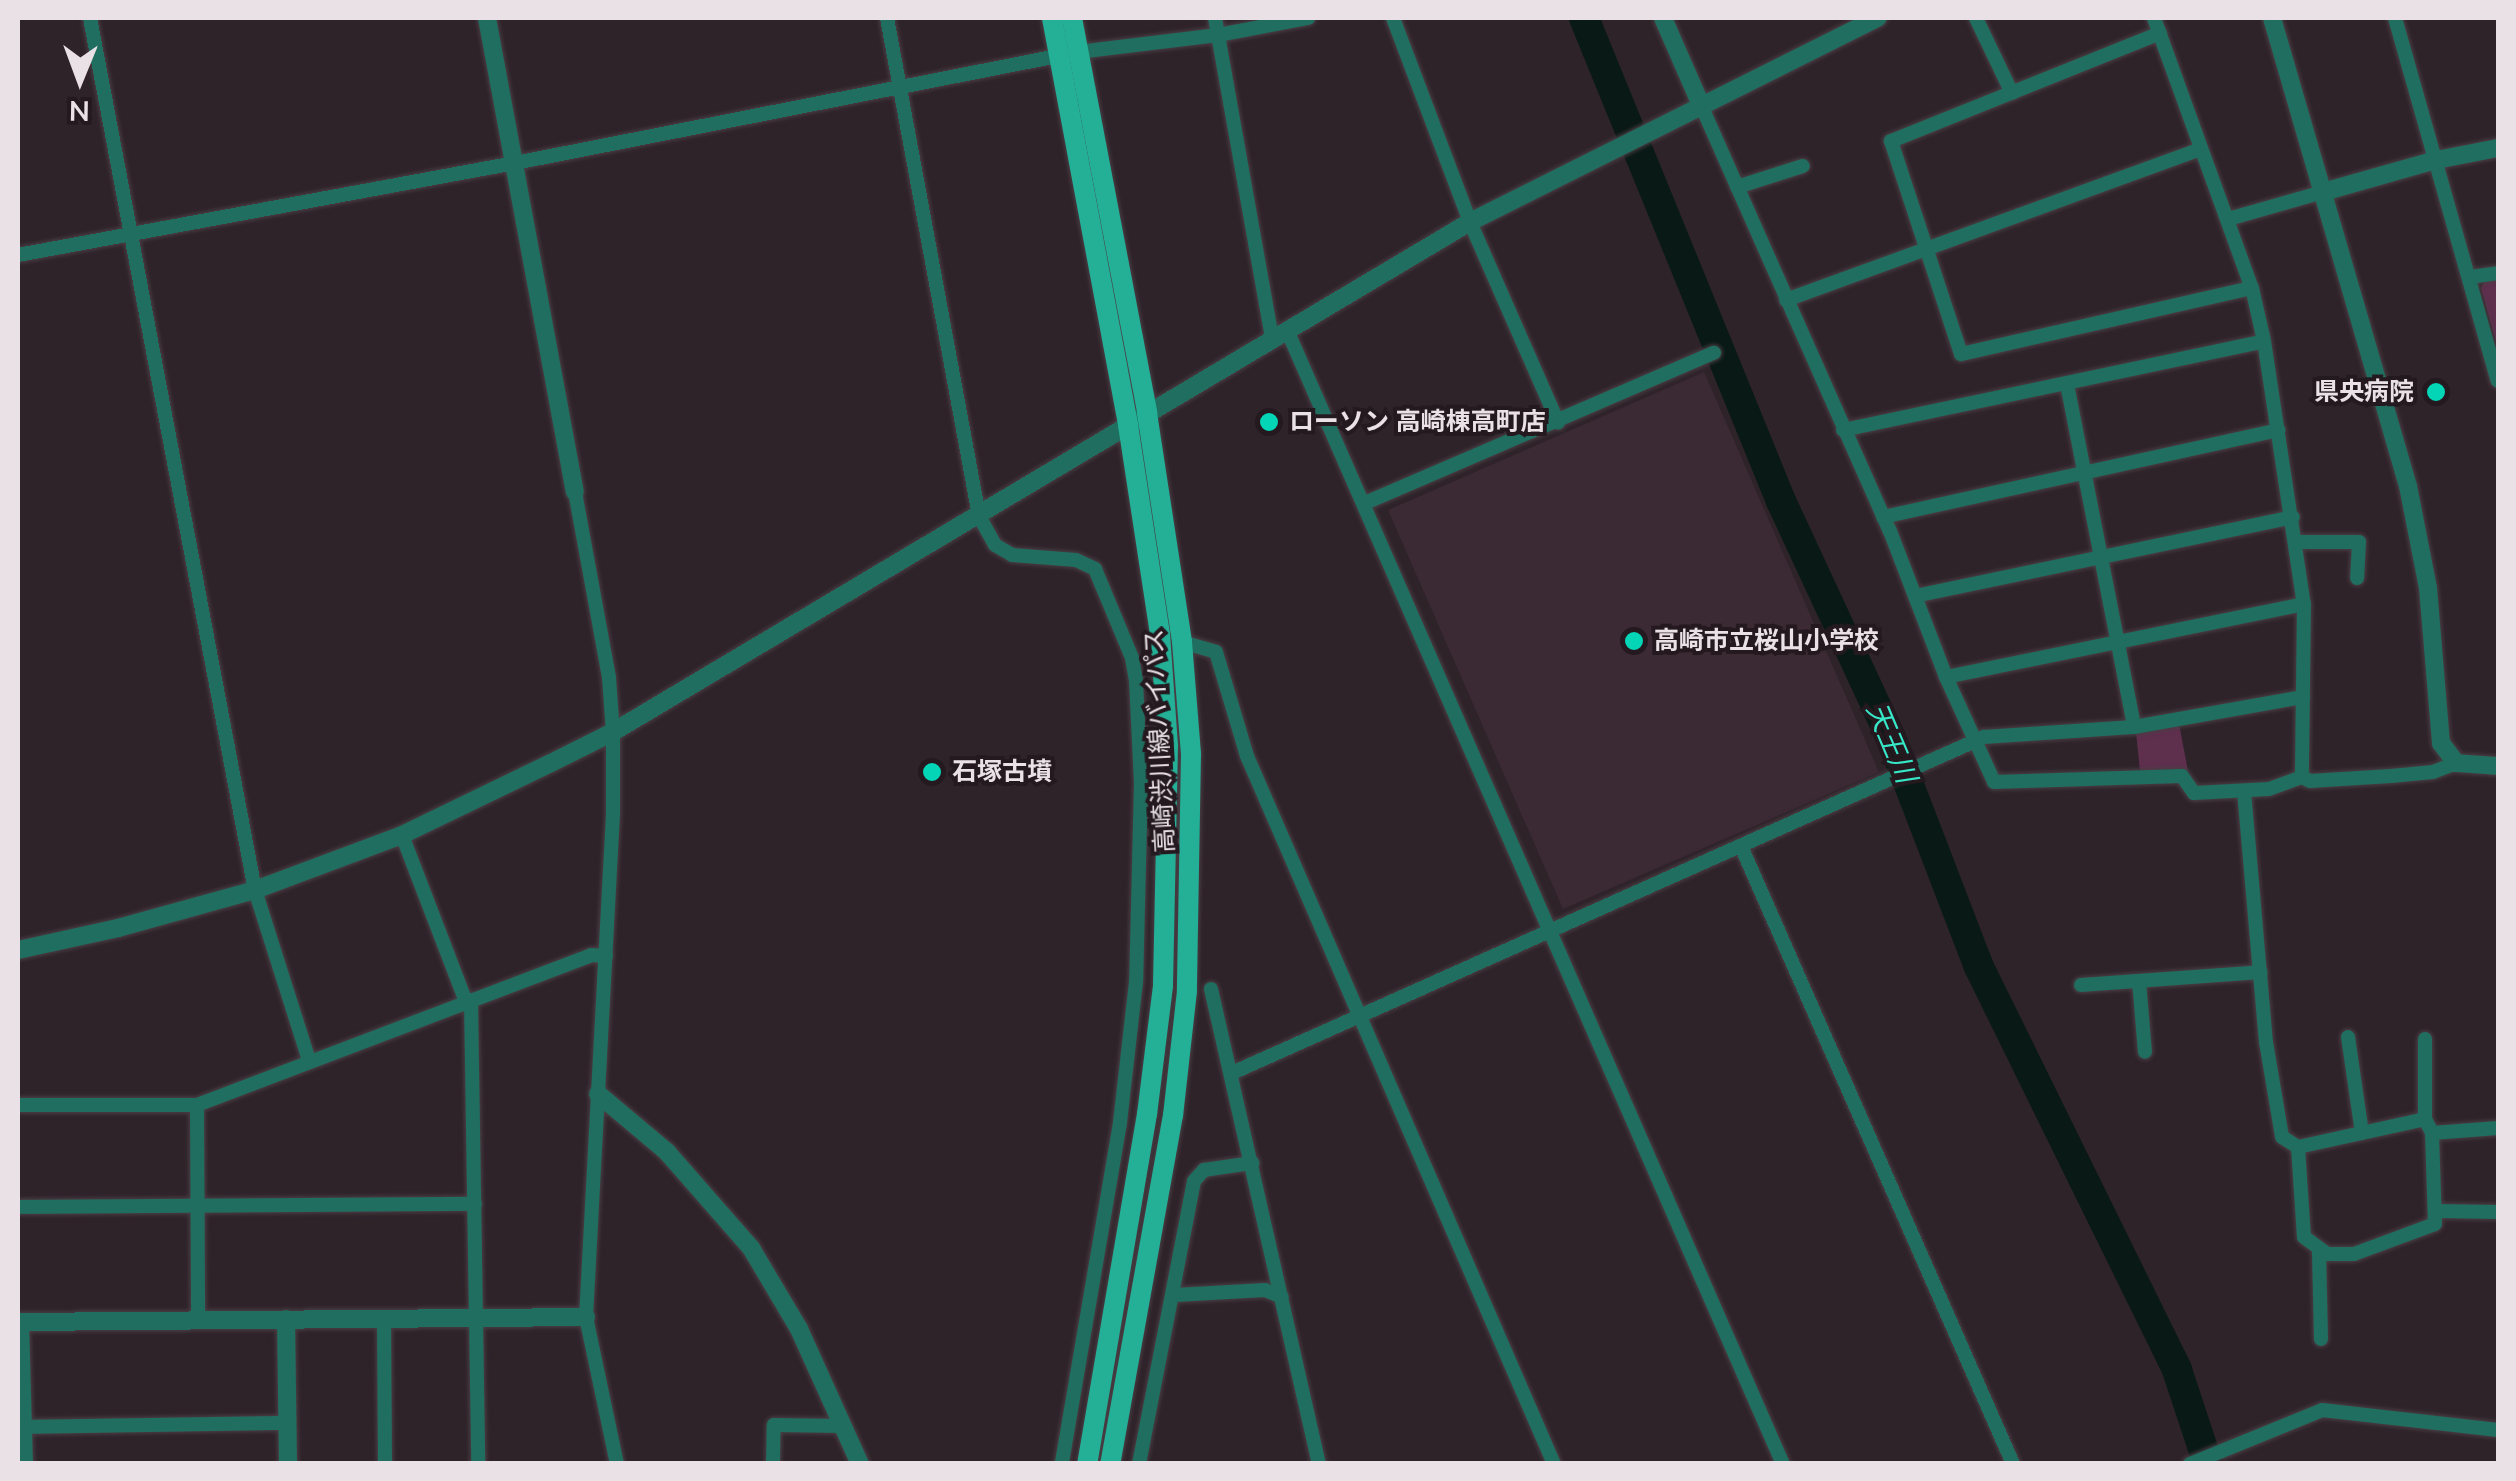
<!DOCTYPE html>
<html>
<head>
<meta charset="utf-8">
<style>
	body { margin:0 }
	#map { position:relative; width:2516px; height:1481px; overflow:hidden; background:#2f232a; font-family:"Nunito Sans","Noto Sans JP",sans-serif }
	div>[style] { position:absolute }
	.built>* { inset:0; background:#3b2934 }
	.green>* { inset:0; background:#5f2f4e }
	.river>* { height:30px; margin:-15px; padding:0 15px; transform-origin:15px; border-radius:15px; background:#091915 }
	.roads { filter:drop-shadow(0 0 2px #493e44) drop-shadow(0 0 2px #493e44) }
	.minor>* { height:14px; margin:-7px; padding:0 7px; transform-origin:7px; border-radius:7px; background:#206e5f }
	.tertiary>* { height:18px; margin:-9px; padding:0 9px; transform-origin:9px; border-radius:9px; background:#206e5f }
	.primary>* { height:20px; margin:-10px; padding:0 10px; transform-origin:10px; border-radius:10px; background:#23b097 }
	.dots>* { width:28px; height:28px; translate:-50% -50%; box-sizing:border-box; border:5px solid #251920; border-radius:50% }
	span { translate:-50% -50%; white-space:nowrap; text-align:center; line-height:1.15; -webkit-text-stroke:8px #251920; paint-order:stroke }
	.poi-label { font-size:25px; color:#e9e1e6; font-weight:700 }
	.right { translate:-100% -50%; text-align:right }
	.left { translate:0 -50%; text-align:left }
	.street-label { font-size:25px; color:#e9e1e6 }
	.water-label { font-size:28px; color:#37e8c8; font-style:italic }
	.frame { position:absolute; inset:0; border:20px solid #e9e1e6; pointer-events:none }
	.north { position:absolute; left:30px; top:30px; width:100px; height:100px; -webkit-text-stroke:8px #251920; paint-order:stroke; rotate:181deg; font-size:28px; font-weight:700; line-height:40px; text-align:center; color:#e9e1e6 }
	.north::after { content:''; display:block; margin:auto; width:35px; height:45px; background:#e9e1e6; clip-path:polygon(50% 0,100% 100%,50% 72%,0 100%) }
</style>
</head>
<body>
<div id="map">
	<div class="built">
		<i style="clip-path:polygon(1704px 372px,1879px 772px,1563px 909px,1388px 510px)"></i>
	</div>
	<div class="green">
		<i style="clip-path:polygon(2498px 278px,2498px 349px,2481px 288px,2485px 280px)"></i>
		<i style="clip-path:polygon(2179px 724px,2188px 771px,2140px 771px,2136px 732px)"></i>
	</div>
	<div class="river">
		<i style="left:1584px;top:18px;width:522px;rotate:67.81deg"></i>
		<i style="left:1781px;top:501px;width:261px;rotate:65.1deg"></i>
		<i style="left:1891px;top:738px;width:245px;rotate:69deg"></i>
		<i style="left:1979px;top:967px;width:449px;rotate:63.8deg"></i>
		<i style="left:2177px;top:1370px;width:99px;rotate:71.7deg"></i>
	</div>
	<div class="roads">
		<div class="minor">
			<i style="left:90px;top:18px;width:887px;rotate:79.29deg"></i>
			<i style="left:255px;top:890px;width:178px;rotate:72.4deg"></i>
			<i style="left:887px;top:18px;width:506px;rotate:79.53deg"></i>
			<i style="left:979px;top:516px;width:33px;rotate:61deg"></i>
			<i style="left:995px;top:545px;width:20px;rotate:30deg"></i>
			<i style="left:1012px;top:555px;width:64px;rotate:4.5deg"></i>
			<i style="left:1076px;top:560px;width:21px;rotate:25deg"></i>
			<i style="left:1095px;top:569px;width:96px;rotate:67.4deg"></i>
			<i style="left:1132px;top:658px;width:23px;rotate:80deg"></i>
			<i style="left:1136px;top:681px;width:102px;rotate:87.2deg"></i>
			<i style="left:1141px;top:783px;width:199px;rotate:91.4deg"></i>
			<i style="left:1136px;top:982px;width:142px;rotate:96.5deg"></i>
			<i style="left:1120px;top:1123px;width:346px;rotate:99.7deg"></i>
			<i style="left:1215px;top:18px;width:325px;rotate:79.9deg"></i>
			<i style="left:1393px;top:18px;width:218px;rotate:69.3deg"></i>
			<i style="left:1470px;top:222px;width:219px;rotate:66.3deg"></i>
			<i style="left:1976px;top:18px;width:83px;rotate:64.4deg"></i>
			<i style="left:2154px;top:18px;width:287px;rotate:70.1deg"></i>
			<i style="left:2252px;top:288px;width:54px;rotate:77.2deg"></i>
			<i style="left:2264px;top:341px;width:266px;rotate:81.4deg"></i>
			<i style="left:2304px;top:604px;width:173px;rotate:90.7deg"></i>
			<i style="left:2302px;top:777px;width:9px;rotate:27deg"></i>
			<i style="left:2310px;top:781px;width:81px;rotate:-3.5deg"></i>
			<i style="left:2391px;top:776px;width:42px;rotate:-5.4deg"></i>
			<i style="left:2433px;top:772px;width:25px;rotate:-21deg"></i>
			<i style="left:2395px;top:18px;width:377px;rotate:74.2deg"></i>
			<i style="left:2160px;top:33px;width:290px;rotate:158.1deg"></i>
			<i style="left:1891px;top:141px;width:224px;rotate:71.8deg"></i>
			<i style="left:1961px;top:354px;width:298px;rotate:-12.8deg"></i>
			<i style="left:1701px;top:105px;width:466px;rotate:66.1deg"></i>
			<i style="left:1890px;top:531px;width:156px;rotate:69deg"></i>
			<i style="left:1946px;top:677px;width:115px;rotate:65.4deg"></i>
			<i style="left:1994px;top:782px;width:188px;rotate:-1.8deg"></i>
			<i style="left:2182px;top:776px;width:21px;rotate:55deg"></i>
			<i style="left:2194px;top:793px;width:75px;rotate:-3.1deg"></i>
			<i style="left:2269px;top:789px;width:35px;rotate:-20deg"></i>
			<i style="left:1737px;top:187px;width:69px;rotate:-17.7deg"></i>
			<i style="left:2228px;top:219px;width:99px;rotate:-15.9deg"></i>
			<i style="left:18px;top:255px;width:505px;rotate:-10.49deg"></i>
			<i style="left:515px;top:163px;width:574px;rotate:-11.15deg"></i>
			<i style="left:1078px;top:52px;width:141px;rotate:-6.9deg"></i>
			<i style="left:1218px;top:35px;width:92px;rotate:-10.7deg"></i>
			<i style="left:2470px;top:277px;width:28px;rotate:-8deg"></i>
			<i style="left:1786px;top:300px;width:441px;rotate:-20deg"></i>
			<i style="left:1287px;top:330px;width:1238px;rotate:66.38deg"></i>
			<i style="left:2067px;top:384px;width:349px;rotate:78.9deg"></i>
			<i style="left:1843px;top:430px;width:430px;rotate:-11.9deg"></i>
			<i style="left:575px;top:492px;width:189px;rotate:79.6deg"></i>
			<i style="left:609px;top:678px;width:54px;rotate:85.8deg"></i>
			<i style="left:613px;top:732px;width:82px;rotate:90deg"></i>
			<i style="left:613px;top:814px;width:504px;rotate:93.07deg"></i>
			<i style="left:586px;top:1317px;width:150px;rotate:78.1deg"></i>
			<i style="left:1365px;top:503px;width:380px;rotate:-23.3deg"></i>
			<i style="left:1883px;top:517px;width:405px;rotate:-12.4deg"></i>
			<i style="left:2296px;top:542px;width:63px"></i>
			<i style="left:2359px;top:542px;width:36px;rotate:93deg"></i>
			<i style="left:1915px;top:596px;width:386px;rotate:-11.8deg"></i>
			<i style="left:1182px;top:642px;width:35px;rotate:16deg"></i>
			<i style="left:1216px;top:652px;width:109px;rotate:73.4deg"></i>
			<i style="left:1247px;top:756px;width:772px;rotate:66.56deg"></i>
			<i style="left:1946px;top:677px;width:365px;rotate:-11.5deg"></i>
			<i style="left:2244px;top:791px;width:252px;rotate:85deg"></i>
			<i style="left:2266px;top:1042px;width:96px;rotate:80.4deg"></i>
			<i style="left:2282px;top:1137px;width:19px;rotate:32deg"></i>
			<i style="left:2298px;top:1147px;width:130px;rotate:-12.4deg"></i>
			<i style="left:2425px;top:1119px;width:16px;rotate:63deg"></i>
			<i style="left:2432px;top:1133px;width:66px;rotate:-4.3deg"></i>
			<i style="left:402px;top:835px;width:179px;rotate:69deg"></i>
			<i style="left:1741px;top:846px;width:675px;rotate:66.24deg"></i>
			<i style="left:2139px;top:981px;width:71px;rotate:85.2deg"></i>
			<i style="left:2081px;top:985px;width:180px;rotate:-4.1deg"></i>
			<i style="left:1211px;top:989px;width:487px;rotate:77.2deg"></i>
			<i style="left:471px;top:1000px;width:464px;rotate:89.1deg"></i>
			<i style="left:2348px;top:1037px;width:97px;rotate:81.7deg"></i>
			<i style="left:2425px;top:1039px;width:80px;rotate:90deg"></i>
			<i style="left:1232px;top:1073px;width:824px;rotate:-24.08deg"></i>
			<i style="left:1984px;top:737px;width:150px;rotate:-3.8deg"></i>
			<i style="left:2134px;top:727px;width:172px;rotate:-10.1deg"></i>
			<i style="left:18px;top:1105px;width:179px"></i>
			<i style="left:197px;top:1105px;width:215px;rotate:89.7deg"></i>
			<i style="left:197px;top:1105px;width:422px;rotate:-20.8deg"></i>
			<i style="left:591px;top:955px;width:15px;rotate:4deg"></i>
			<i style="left:2298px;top:1147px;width:90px;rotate:86.2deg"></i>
			<i style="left:2304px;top:1237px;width:29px;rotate:36deg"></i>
			<i style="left:2327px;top:1254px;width:27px"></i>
			<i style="left:2354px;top:1254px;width:86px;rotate:-20.3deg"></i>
			<i style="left:2435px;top:1224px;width:91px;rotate:-91.9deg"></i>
			<i style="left:18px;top:1207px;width:457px;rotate:-0.4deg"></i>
			<i style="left:2436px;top:1211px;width:62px;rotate:0.9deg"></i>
			<i style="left:2319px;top:1251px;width:88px;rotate:88.7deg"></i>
			<i style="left:1175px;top:1295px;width:90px;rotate:-3.2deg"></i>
			<i style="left:1265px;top:1290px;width:18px;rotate:22deg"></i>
			<i style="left:384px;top:1320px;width:144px;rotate:89.6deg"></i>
			<i style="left:22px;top:1322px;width:142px;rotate:88.4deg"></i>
			<i style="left:25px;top:1427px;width:262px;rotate:-0.9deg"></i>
			<i style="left:773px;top:1464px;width:39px;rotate:-89deg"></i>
			<i style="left:774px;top:1425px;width:69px;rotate:0.8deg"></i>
			<i style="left:1139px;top:1464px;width:288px;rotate:-79deg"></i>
			<i style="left:1194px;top:1181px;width:15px;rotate:-48deg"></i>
			<i style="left:1204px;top:1170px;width:49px;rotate:-8.3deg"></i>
			<i style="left:2190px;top:1464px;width:143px;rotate:-22.2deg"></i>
			<i style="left:2322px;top:1410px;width:177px;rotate:6.5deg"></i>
		</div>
		<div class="tertiary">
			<i style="left:487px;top:18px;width:482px;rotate:79.5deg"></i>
			<i style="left:1663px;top:18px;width:95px;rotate:66.4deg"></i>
			<i style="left:2272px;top:18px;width:487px;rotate:73.8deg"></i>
			<i style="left:2408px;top:486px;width:104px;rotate:78.9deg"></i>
			<i style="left:2428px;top:588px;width:156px;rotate:85.2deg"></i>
			<i style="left:2441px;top:743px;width:25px;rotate:53deg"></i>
			<i style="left:2456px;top:763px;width:42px;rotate:4.1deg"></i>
			<i style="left:2323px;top:192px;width:117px;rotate:-15.8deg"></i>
			<i style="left:2436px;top:160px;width:63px;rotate:-11deg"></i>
			<i style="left:18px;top:950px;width:102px;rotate:-12.4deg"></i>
			<i style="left:118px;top:928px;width:142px;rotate:-15.5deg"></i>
			<i style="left:255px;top:890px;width:157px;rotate:-20.5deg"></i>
			<i style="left:402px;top:835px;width:165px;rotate:-25.8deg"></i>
			<i style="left:551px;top:763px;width:69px;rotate:-26.6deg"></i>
			<i style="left:613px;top:732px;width:997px;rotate:-30.76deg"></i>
			<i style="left:1470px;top:222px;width:456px;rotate:-26.6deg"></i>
			<i style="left:598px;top:1094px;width:90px;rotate:40deg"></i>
			<i style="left:667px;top:1152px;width:128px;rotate:48.8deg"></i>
			<i style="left:751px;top:1248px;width:94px;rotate:59.3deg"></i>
			<i style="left:799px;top:1329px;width:148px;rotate:65.7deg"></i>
			<i style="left:286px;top:1319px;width:145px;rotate:89.2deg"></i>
			<i style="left:18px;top:1322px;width:568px;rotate:-0.5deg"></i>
		</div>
		<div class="primary">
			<i style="left:1052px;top:18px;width:414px;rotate:79.4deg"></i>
			<i style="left:1128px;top:425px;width:211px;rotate:81.3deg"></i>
			<i style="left:1160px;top:634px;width:112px;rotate:85.9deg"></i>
			<i style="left:1168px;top:746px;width:240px;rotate:91.2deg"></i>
			<i style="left:1163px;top:986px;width:129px;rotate:97.1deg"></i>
			<i style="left:1147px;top:1114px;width:355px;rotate:99.7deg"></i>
			<i style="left:1072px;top:18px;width:402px;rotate:79.2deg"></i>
			<i style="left:1147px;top:413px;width:232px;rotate:81.3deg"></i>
			<i style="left:1182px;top:642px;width:112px;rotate:85.4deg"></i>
			<i style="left:1191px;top:754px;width:237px;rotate:91deg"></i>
			<i style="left:1187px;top:991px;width:125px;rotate:96.4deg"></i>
			<i style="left:1173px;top:1115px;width:355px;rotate:100.2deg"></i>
		</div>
	</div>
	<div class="dots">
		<i style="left:2436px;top:392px;background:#03d5b6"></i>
		<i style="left:1269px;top:422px;background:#03d5b6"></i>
		<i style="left:1634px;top:641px;background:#03d5b6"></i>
		<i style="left:932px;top:772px;background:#03d5b6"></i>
	</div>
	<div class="poi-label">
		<span class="right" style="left:2414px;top:392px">県央病院</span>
		<span class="left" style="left:1289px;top:422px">ローソン 高崎棟高町店</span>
		<span class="left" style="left:1654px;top:641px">高崎市立桜山小学校</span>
		<span class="left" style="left:952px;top:772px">石塚古墳</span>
	</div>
	<div class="street-label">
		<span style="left:1160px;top:741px;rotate:-93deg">高崎渋川線バイパス</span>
	</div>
	<div class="water-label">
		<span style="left:1891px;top:743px;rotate:67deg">天王川</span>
	</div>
	<div class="frame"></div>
	<div class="north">N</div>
</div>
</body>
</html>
